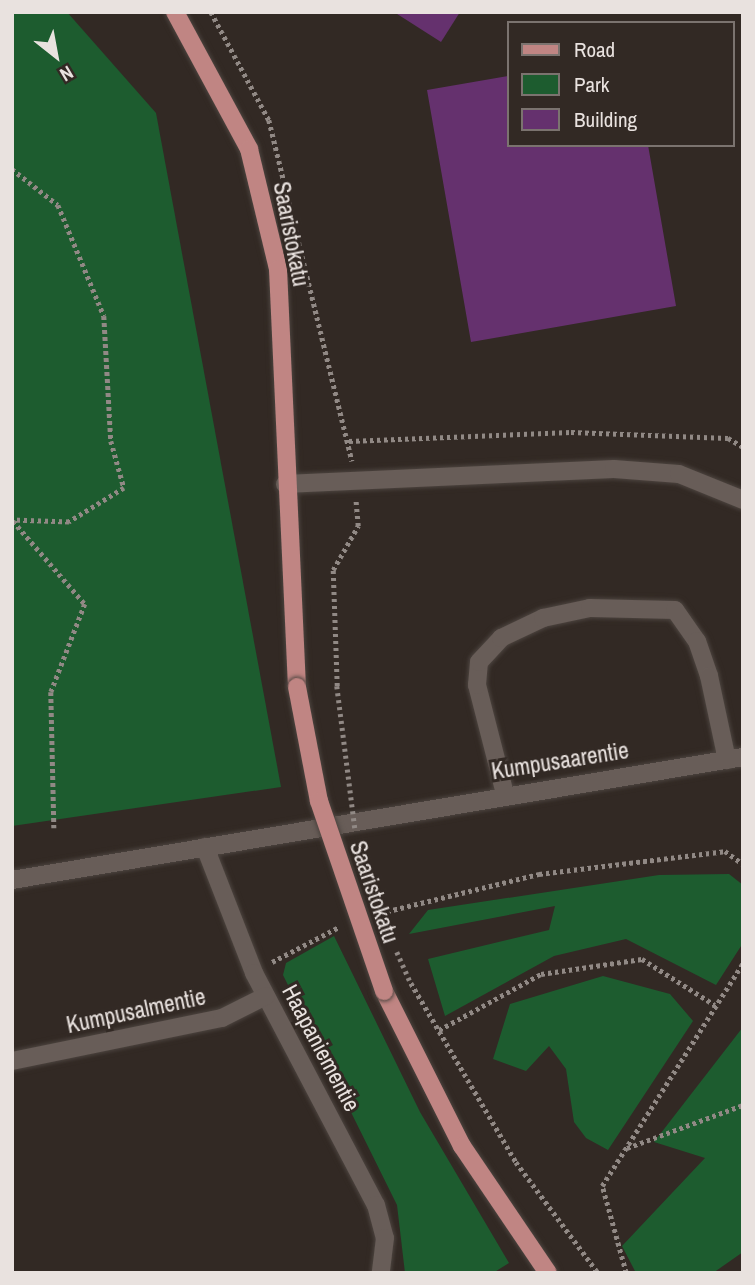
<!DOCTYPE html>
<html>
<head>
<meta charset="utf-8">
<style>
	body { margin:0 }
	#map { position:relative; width:755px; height:1285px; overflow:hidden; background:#322924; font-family:"Archivo Narrow",sans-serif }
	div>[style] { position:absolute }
	.green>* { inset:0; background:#1d5c2f }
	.building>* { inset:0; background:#65316e }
	.path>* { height:4.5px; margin-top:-2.25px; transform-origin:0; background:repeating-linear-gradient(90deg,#918985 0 3.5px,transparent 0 7px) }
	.roads { filter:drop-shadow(0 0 2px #4c443f) drop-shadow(0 0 2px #4c443f) }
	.minor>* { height:18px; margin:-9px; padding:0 9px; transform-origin:9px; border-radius:9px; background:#685d58 }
	.major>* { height:18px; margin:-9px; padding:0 9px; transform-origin:9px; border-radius:9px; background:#c08583 }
	.path-bridge>* { height:4.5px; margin-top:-2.25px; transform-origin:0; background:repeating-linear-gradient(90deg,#918985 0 3.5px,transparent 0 7px) }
	.bridges { filter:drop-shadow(0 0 2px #4c443f) drop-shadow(0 0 2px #4c443f) }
	.major-bridge>* { height:18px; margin:-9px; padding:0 9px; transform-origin:9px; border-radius:9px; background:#c08583 }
	span { translate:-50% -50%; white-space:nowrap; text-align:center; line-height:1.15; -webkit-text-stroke:6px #322924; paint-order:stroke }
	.street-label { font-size:23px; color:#e9e2df }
	.frame { position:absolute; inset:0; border:14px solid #e9e2df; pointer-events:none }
	.legend { position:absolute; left:507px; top:21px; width:228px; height:126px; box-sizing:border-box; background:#322924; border:2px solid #7b736f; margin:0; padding:9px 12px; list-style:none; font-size:21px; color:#e9e2df }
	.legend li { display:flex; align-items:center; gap:14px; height:35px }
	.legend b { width:35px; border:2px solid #7b736f }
	.north { position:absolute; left:21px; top:21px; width:70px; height:70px; -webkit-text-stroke:5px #322924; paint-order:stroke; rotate:149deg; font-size:19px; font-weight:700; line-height:28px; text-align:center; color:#e9e2df }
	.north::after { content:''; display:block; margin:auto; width:24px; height:32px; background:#e9e2df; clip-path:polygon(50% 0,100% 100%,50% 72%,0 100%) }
</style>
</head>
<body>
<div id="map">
	<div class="green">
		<i style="clip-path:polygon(12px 12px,67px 12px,156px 113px,281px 787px,12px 826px)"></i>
		<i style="clip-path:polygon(729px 874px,743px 885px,743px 943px,716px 985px,626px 939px,554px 956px,445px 1016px,428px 959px,549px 930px,555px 906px,409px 934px,428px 910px,659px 875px)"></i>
		<i style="clip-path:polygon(334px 936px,420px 1112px,509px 1263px,493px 1273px,405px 1273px,397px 1205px,283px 975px,286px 963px)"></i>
		<i style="clip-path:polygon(603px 976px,670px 994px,693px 1021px,608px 1150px,586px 1138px,574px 1122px,566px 1069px,549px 1046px,526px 1071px,493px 1059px,510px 1004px)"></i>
		<i style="clip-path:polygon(743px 1027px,743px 1252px,713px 1273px,636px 1273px,622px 1246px,705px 1158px,654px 1142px)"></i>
	</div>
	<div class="building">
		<i style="clip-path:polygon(394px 12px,460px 12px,441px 42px)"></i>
		<i style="clip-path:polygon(508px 76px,508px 145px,648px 145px,676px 306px,471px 342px,427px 90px)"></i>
	</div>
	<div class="path">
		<i style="left:211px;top:12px;width:123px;rotate:61.8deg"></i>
		<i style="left:269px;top:120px;width:351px;rotate:76.3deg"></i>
		<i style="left:12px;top:169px;width:58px;rotate:38deg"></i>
		<i style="left:58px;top:205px;width:120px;rotate:67.5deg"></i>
		<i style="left:104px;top:316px;width:125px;rotate:86.8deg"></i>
		<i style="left:111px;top:441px;width:49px;rotate:74.5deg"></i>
		<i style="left:124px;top:488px;width:65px;rotate:148.3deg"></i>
		<i style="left:69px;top:522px;width:57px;rotate:-178deg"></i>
		<i style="left:349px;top:441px;width:222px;rotate:-2.3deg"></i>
		<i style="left:571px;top:432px;width:157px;rotate:2.2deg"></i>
		<i style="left:728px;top:438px;width:17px;rotate:31deg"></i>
		<i style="left:13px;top:521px;width:110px;rotate:49.1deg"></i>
		<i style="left:85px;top:604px;width:94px;rotate:111.1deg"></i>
		<i style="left:51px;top:692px;width:136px;rotate:88.7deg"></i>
		<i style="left:337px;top:686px;width:116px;rotate:-92deg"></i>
		<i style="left:333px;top:570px;width:51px;rotate:-60.4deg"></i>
		<i style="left:358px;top:526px;width:25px;rotate:-95deg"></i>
		<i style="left:380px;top:913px;width:164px;rotate:-13.8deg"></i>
		<i style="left:539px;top:874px;width:187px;rotate:-7deg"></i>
		<i style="left:725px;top:851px;width:22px;rotate:36deg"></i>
		<i style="left:272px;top:962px;width:76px;rotate:-27.6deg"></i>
		<i style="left:411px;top:983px;width:208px;rotate:59.6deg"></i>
		<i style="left:516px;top:1162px;width:138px;rotate:53.5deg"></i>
		<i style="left:439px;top:1030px;width:116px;rotate:-28.8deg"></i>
		<i style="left:541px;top:974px;width:102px;rotate:-8.4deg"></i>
		<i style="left:642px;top:959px;width:86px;rotate:32.2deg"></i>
		<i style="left:627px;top:1148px;width:124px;rotate:-20.3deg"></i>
		<i style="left:626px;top:1273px;width:90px;rotate:-105.4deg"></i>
		<i style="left:602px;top:1186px;width:264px;rotate:-57.7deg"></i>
	</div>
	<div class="roads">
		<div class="minor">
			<i style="left:285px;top:484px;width:329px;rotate:-2.6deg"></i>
			<i style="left:614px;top:469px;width:65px;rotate:4.4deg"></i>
			<i style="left:679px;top:474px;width:69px;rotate:22.1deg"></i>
			<i style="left:505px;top:794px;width:113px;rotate:-104.4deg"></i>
			<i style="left:477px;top:685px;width:23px;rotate:-85deg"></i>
			<i style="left:479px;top:662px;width:33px;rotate:-47deg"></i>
			<i style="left:501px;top:638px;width:47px;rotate:-25.5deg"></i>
			<i style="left:543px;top:618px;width:48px;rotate:-12deg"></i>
			<i style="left:590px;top:608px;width:85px;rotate:1.3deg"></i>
			<i style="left:675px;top:610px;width:38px;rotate:55deg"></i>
			<i style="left:697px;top:641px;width:37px;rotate:71deg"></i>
			<i style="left:709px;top:676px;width:86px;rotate:77.9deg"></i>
			<i style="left:205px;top:847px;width:135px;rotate:68.7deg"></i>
			<i style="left:254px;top:973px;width:262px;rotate:62.3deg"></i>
			<i style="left:376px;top:1205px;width:34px;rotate:75deg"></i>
			<i style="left:385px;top:1238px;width:35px;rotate:97deg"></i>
			<i style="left:12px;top:880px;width:741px;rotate:-9.55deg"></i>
			<i style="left:12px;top:1061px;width:214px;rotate:-11.6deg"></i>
			<i style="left:222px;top:1018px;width:49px;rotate:-26.6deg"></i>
		</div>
		<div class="major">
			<i style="left:175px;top:12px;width:156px;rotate:61.6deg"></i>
			<i style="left:249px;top:149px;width:123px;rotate:76.4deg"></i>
			<i style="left:278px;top:269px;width:418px;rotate:87.4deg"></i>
			<i style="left:384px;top:991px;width:174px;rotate:63.3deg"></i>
			<i style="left:462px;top:1146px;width:153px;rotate:55.9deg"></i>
		</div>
	</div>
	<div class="path-bridge">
		<i style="left:337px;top:686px;width:143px;rotate:82.8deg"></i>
		<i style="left:397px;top:952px;width:34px;rotate:66deg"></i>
	</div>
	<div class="bridges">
		<div class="major-bridge">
			<i style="left:297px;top:687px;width:116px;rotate:79.1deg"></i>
			<i style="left:319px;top:801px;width:201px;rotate:71.1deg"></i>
		</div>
	</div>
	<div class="street-label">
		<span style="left:291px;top:234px;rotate:79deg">Saaristokatu</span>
		<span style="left:560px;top:761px;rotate:-9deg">Kumpusaarentie</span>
		<span style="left:374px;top:892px;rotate:71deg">Saaristokatu</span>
		<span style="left:136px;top:1011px;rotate:-12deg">Kumpusalmentie</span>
		<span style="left:321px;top:1048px;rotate:62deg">Haapaniementie</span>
	</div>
	<div class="frame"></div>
	<ul class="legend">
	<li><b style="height:9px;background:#c08583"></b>Road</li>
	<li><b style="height:19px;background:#1d5c2f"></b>Park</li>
	<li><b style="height:19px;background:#65316e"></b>Building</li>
	</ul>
	<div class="north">N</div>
</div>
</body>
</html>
